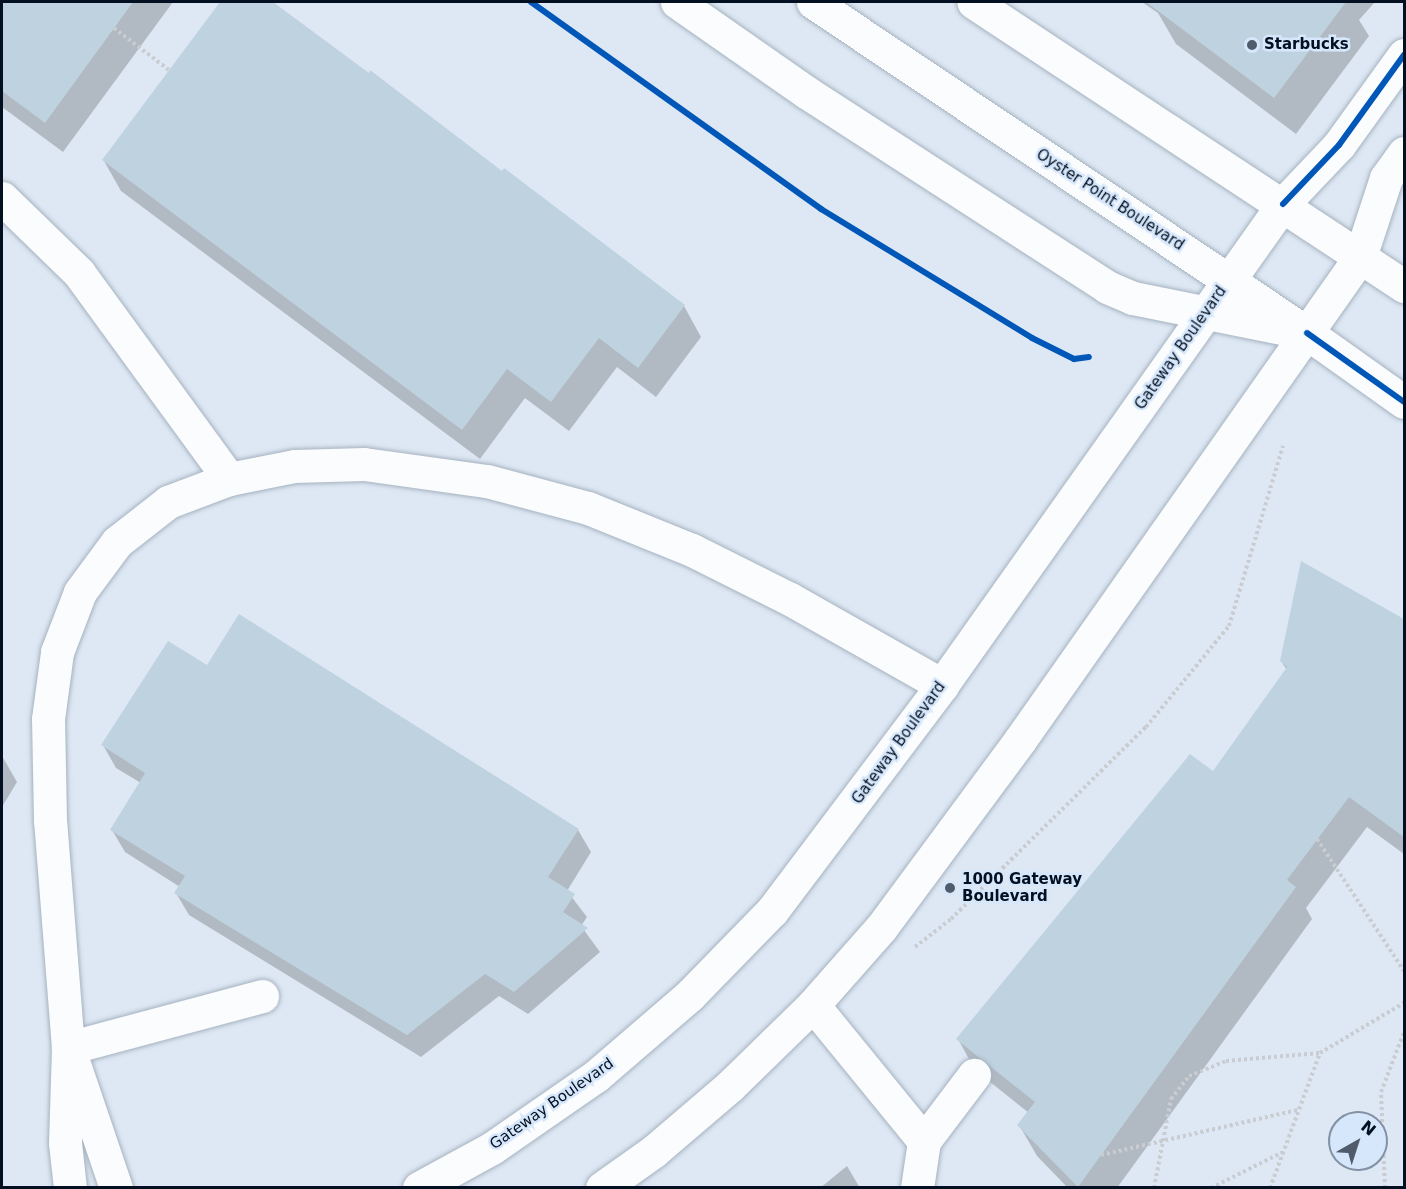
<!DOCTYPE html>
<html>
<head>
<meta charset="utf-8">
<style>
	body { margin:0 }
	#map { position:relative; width:1406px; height:1189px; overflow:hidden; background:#dee8f4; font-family:"DejaVu Sans",sans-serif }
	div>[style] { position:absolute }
	.shadow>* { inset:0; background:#0003 }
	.building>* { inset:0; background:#bfd2e0 }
	.path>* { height:4px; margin-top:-2px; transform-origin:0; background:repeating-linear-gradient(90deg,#c9ccd0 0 3px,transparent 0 6px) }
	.roads { filter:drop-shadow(0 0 2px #a6b2c0) drop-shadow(0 0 2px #a6b2c0) }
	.minor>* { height:33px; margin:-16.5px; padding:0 16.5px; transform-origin:16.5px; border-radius:16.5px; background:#fafcfd }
	.major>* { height:33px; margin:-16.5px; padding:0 16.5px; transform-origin:16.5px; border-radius:16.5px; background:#fafcfd }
	.highway>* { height:33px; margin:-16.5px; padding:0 16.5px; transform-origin:16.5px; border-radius:16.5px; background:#fafcfd }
	.cycleway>* { height:6px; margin:-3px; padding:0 3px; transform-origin:3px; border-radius:3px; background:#0057b8 }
	.dots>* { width:16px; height:16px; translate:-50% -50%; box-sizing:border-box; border:3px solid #d6e7fc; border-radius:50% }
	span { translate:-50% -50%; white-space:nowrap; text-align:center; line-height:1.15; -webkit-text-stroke:5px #d6e7fc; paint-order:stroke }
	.poi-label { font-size:15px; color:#031021; font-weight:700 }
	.left { translate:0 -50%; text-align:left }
	.street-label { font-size:15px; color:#031021 }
	.frame { position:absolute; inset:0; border:3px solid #031021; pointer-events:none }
	.north { position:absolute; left:1328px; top:1111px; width:60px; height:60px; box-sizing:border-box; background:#d6e7fc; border:2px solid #8291a4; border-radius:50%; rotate:39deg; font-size:16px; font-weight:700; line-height:24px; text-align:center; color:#031021 }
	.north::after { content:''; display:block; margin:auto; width:21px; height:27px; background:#505c6b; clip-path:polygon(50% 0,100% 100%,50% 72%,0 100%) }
</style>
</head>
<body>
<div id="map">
	<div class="shadow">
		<i style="clip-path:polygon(2px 2px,173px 2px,63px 152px,2px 107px)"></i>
		<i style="clip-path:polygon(222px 2px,271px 2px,684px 306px,701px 337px,656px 397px,617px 367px,569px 431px,525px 398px,480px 459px,121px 191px,104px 161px)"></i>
		<i style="clip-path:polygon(1142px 2px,1375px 2px,1359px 20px,1369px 36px,1296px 134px,1176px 44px,1158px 13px)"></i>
		<i style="clip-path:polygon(1302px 563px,1404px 621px,1404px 854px,1367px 827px,1306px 908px,1312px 919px,1117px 1188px,1068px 1188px,1037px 1156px,1019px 1125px,1029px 1113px,975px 1070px,958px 1039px,1213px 773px,1287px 670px,1281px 661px)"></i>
		<i style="clip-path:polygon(207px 667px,578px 830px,591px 852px,567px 891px,587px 917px,581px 926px,600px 952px,528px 1014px,499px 996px,421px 1057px,189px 915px,176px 893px,180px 887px,125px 852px,112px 830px,141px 783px,116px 768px,103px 745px)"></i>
		<i style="clip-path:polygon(2px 756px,17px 782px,2px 807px)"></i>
		<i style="clip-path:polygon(847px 1166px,860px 1188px,820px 1188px)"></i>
	</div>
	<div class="building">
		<i style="clip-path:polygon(2px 2px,133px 2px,45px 123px,2px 91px)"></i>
		<i style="clip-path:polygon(220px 2px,273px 2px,369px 73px,370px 70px,502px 171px,504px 168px,685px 305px,638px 368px,599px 338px,551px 402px,507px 369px,462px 430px,102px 160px)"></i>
		<i style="clip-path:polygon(1146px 2px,1346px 2px,1274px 98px)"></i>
		<i style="clip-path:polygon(1301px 561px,1404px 619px,1404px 837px,1349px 797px,1287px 880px,1296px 887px,1078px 1187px,1017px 1125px,1035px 1102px,956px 1039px,1190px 754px,1213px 771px,1287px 667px,1280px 661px)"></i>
		<i style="clip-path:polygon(239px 614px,579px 829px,548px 877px,575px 894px,563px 912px,588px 928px,514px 992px,485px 974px,407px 1035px,174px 893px,185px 876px,110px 830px,145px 773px,101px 745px,168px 641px,207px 665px)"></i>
	</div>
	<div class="path">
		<i style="left:114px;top:28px;width:69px;rotate:37.4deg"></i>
		<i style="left:1317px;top:839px;width:158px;rotate:56.6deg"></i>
		<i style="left:915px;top:947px;width:46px;rotate:-37.9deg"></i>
		<i style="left:951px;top:919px;width:274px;rotate:-44.6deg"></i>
		<i style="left:1146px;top:727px;width:131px;rotate:-50.6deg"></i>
		<i style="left:1229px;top:626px;width:188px;rotate:-73.3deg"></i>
		<i style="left:1101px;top:1155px;width:202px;rotate:-12.9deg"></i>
		<i style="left:1154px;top:1188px;width:91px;rotate:-79.2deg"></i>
		<i style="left:1171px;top:1099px;width:29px;rotate:-52deg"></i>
		<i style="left:1189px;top:1076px;width:40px;rotate:-22deg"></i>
		<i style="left:1226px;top:1061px;width:94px;rotate:-4.9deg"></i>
		<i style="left:1211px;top:1188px;width:80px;rotate:-26.6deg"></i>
		<i style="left:1270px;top:1188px;width:144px;rotate:-69.7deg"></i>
		<i style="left:1320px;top:1053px;width:98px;rotate:-30.8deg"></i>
		<i style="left:1385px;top:1188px;width:96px;rotate:-92.4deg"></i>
		<i style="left:1381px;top:1092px;width:64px;rotate:-69deg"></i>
	</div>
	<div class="roads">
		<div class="minor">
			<i style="left:1404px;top:153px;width:31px;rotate:126deg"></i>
			<i style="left:1386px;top:178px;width:83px;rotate:108.2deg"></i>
			<i style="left:1360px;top:257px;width:53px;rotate:33.4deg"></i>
			<i style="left:2px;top:198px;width:107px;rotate:44.2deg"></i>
			<i style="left:79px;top:273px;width:255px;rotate:53.9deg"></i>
			<i style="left:1283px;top:204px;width:81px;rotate:-46.5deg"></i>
			<i style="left:1339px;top:145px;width:111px;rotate:-54.2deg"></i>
			<i style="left:1307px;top:333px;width:119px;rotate:35.4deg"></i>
			<i style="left:813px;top:1005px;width:176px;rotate:50.8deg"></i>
			<i style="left:924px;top:1141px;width:83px;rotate:-52.9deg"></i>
			<i style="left:68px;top:1048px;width:201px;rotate:-15deg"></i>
			<i style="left:74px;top:1064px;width:131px;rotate:71.3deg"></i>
			<i style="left:70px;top:1188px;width:45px;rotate:-96.3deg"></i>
			<i style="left:65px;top:1143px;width:95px;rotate:-88.2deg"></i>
			<i style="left:68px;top:1048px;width:228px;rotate:-94.5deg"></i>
			<i style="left:50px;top:821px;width:102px;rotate:-91.1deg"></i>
			<i style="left:48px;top:719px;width:68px;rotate:-82.3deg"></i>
			<i style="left:57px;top:652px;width:64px;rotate:-69deg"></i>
			<i style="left:80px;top:592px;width:62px;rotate:-53.5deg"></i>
			<i style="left:117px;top:542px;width:65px;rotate:-38.1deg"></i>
			<i style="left:168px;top:502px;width:65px;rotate:-20.7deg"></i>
			<i style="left:229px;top:479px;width:66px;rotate:-11.3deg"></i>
			<i style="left:294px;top:466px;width:70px;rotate:-1.6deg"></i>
			<i style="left:364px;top:464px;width:124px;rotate:7.9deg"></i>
			<i style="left:487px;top:481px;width:105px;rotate:15deg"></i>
			<i style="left:588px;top:508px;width:112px;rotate:22deg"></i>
			<i style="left:692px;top:550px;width:110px;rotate:26.6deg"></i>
			<i style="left:790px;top:599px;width:175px;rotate:29.5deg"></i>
			<i style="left:917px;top:1188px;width:48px;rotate:-81.5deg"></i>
		</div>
		<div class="major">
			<i style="left:813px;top:2px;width:595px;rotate:33.82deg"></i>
			<i style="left:419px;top:1188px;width:83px;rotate:-28.7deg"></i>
			<i style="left:492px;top:1148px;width:126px;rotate:-34.7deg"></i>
			<i style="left:596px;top:1076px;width:123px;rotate:-40.7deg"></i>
			<i style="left:689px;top:996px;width:119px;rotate:-45.7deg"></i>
			<i style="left:772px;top:911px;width:283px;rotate:-53deg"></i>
			<i style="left:942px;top:685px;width:590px;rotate:-54.67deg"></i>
			<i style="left:602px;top:1188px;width:64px;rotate:-35.4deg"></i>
			<i style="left:654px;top:1151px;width:100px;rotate:-40.5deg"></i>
			<i style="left:730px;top:1086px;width:116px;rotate:-44.3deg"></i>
			<i style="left:813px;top:1005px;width:103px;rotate:-48.6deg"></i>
			<i style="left:881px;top:928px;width:234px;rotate:-53.5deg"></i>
			<i style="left:1020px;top:740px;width:591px;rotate:-54.86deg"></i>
			<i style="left:1360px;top:257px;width:463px;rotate:-146.6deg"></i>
		</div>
		<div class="highway">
			<i style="left:677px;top:2px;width:157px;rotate:34.9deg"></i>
			<i style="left:806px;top:92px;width:359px;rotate:32.9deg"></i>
			<i style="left:1107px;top:287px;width:28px;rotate:23deg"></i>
			<i style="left:1133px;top:298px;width:177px;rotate:11.4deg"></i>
		</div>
	</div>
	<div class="cycleway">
		<i style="left:531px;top:2px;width:356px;rotate:35.5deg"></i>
		<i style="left:821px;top:209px;width:247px;rotate:31.4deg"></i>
		<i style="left:1032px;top:338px;width:47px;rotate:26.6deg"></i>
		<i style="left:1074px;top:359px;width:15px;rotate:-8deg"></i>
		<i style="left:1283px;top:204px;width:81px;rotate:-46.5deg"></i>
		<i style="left:1339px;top:145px;width:111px;rotate:-54.2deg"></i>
		<i style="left:1307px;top:333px;width:119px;rotate:35.4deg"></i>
	</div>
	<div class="dots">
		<i style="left:1252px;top:45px;background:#505c6b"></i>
		<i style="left:950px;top:888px;background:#505c6b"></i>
	</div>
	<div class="poi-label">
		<span class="left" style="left:1264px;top:45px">Starbucks</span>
		<span class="left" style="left:962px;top:888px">1000 Gateway<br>Boulevard</span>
	</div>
	<div class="street-label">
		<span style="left:1110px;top:200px;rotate:33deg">Oyster Point Boulevard</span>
		<span style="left:1181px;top:348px;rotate:-55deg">Gateway Boulevard</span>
		<span style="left:899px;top:743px;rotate:-54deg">Gateway Boulevard</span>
		<span style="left:552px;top:1104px;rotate:-35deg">Gateway Boulevard</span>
	</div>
	<div class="frame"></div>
	<div class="north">N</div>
</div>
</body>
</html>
